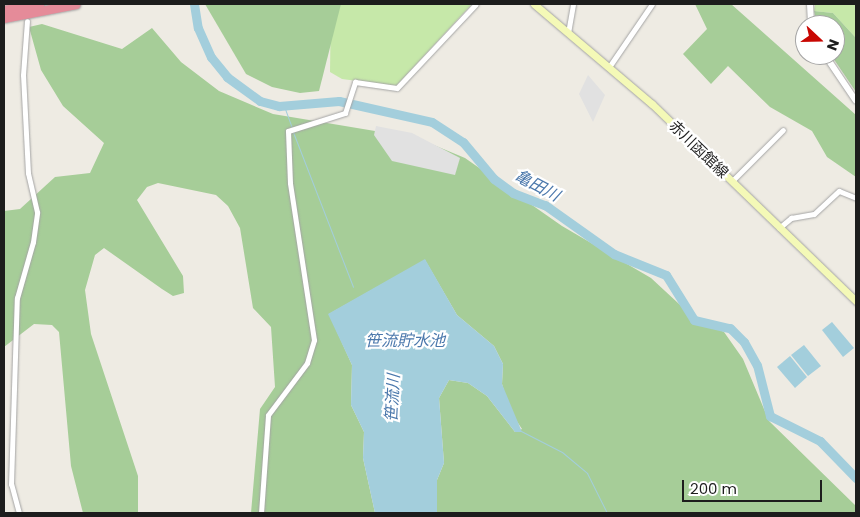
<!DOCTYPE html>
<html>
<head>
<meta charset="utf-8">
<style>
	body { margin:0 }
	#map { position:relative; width:860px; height:517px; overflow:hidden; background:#eeebe3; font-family:Poppins,"Noto Sans JP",sans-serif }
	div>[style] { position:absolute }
	.grass>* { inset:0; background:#c6e8a9 }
	.forest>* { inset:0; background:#a6cd98 }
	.parking>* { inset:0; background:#e1e1e1 }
	.water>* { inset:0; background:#a3cedc }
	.stream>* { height:1px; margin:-0.5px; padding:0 0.5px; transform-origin:0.5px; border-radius:0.5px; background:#a3cedc }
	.river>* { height:9px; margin:-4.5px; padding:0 4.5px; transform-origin:4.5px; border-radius:4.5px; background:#a3cedc }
	.roads { filter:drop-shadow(0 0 1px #a4a4a4) drop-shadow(0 0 1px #a4a4a4) }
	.minor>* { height:5px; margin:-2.5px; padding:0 2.5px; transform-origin:2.5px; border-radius:2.5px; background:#fff }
	.tertiary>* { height:6px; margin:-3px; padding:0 3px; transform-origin:3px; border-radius:3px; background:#fff }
	.secondary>* { height:7px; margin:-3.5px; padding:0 3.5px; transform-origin:3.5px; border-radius:3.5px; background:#f4f9b7 }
	.motorway>* { height:9px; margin:-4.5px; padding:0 4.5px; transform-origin:4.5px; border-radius:4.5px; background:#e58b99 }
	span { translate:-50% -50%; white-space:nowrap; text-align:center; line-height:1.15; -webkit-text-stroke:4.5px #fff; paint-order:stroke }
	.street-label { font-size:15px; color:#1d1d1d }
	.water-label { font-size:16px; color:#4b78ac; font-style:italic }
	.frame { position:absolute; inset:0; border:5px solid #1d1d1d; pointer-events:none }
	.north { position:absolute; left:795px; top:15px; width:50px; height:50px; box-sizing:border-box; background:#fff; border:1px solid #a5a5a5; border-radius:50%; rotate:111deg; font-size:14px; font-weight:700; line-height:20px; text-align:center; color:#1d1d1d }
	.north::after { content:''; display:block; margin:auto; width:18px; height:22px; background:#c80702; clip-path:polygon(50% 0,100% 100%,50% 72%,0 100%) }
	.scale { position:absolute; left:682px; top:480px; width:140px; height:22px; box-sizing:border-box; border:2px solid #1d1d1d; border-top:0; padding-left:6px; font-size:15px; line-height:18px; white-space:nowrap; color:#1d1d1d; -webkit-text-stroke:4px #fff; paint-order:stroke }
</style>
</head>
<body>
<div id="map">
	<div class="grass">
		<i style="clip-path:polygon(331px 4px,472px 4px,396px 86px,342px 79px,330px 72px)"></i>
		<i style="clip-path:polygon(815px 4px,856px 4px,856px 38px,833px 13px,814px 11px)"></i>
	</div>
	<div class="forest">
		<i style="clip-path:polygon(205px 4px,341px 4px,319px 91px,300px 93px,272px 87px,246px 74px)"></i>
		<i style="clip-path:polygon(695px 4px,731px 4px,856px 115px,856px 177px,827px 157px,812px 131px,770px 107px,728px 66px,711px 84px,683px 54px,707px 29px)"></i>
		<i style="clip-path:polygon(814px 11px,833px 13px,856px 38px,856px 92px,831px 55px,835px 55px,835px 25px,817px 25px)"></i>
		<i style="clip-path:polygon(42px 24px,122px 49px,152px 28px,181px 62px,219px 91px,273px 114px,417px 138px,465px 158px,562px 226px,651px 278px,692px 316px,724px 332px,743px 359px,769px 421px,856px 506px,856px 513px,437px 513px,437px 480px,444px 463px,439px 398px,449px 380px,468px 383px,487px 396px,515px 432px,522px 429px,510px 411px,502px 384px,503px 364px,494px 346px,457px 315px,425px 260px,329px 314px,352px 365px,351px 405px,364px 432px,363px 458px,375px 513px,251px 513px,260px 409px,275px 387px,271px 327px,253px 308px,240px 228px,228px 206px,216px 195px,158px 183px,147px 187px,137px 200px,183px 276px,184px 293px,173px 296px,162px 289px,104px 248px,95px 255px,85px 290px,91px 334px,138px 476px,138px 513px,83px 513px,71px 466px,59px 332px,52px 325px,34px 324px,4px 347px,4px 211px,20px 209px,55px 177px,90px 173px,104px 143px,63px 106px,41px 70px,29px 27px)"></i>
	</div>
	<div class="parking">
		<i style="clip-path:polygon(588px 75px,605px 95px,593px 122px,579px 94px)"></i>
		<i style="clip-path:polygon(376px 126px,412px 133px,460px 158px,455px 175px,392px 161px,374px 135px)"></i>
	</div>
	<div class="water">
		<i style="clip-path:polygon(425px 259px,457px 315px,494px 346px,503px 364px,502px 384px,522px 432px,515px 432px,487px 396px,468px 383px,449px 380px,439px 398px,444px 463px,437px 480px,437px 513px,375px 513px,363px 458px,364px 432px,351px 405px,352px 365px,328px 314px)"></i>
		<i style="clip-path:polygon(832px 322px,854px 348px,843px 357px,822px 330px)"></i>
		<i style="clip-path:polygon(804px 345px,821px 366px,808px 376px,791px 355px)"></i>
		<i style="clip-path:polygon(790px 356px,807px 377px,795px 388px,777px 367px)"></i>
	</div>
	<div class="stream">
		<i style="left:284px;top:106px;width:23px;rotate:70deg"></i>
		<i style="left:293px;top:132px;width:166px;rotate:68.8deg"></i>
		<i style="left:521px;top:431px;width:46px;rotate:27.1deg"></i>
		<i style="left:562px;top:452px;width:33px;rotate:40deg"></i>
		<i style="left:587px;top:473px;width:45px;rotate:63.4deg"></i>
	</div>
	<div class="river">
		<i style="left:194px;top:4px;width:24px;rotate:81deg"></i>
		<i style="left:198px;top:28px;width:32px;rotate:66deg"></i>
		<i style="left:211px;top:57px;width:26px;rotate:51deg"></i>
		<i style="left:227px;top:77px;width:41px;rotate:36deg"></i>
		<i style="left:260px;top:101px;width:20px;rotate:15deg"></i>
		<i style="left:279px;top:106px;width:60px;rotate:-4.8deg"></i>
		<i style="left:339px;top:101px;width:95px;rotate:12.7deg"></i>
		<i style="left:432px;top:122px;width:37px;rotate:33deg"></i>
		<i style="left:463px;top:142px;width:48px;rotate:50deg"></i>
		<i style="left:494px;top:179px;width:24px;rotate:36deg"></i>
		<i style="left:513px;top:193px;width:34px;rotate:21deg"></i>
		<i style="left:545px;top:205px;width:85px;rotate:35.4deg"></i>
		<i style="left:614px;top:254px;width:56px;rotate:22deg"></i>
		<i style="left:666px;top:275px;width:53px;rotate:58.1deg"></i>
		<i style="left:694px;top:320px;width:37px;rotate:13deg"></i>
		<i style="left:730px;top:328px;width:20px;rotate:45deg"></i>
		<i style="left:744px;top:342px;width:26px;rotate:61deg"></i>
		<i style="left:757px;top:365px;width:53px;rotate:75.7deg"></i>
		<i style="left:770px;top:416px;width:56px;rotate:26.6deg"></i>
		<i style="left:820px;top:441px;width:52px;rotate:45.8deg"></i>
	</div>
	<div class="roads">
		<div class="minor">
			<i style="left:568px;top:33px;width:29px;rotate:-80deg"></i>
			<i style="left:609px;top:67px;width:76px;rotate:-55.7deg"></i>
			<i style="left:732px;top:181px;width:72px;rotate:-45deg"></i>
			<i style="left:779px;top:228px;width:16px;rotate:-40deg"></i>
			<i style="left:791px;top:218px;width:23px;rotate:-10deg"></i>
			<i style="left:814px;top:214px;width:34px;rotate:-43deg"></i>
			<i style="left:839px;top:191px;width:18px;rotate:22deg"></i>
			<i style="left:19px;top:513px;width:30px;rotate:-105deg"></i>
			<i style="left:11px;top:484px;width:186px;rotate:-88.2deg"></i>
			<i style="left:17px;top:298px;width:58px;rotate:-74.1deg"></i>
			<i style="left:33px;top:242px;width:30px;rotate:-82deg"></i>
			<i style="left:37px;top:212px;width:40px;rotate:-103deg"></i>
			<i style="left:28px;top:173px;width:98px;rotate:-92.9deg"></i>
			<i style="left:23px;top:75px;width:54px;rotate:-85.8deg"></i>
			<i style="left:261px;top:513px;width:98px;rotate:-85.9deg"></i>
			<i style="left:268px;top:415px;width:65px;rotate:-53.1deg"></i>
			<i style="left:307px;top:363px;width:24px;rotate:-73deg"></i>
			<i style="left:314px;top:340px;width:159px;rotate:-98.7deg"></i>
			<i style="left:290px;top:183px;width:52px;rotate:-92.2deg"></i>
			<i style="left:288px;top:131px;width:60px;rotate:-17.5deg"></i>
			<i style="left:345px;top:113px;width:33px;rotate:-72deg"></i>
			<i style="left:355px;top:82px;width:42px;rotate:8.1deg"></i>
			<i style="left:397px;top:88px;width:115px;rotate:-46.8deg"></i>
		</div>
		<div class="tertiary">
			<i style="left:810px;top:4px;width:21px;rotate:87deg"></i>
			<i style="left:825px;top:55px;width:55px;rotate:56deg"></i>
		</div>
		<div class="secondary">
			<i style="left:534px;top:4px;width:155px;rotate:40.3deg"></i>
			<i style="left:652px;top:104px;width:284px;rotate:44deg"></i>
		</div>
		<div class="motorway">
			<i style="left:4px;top:10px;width:36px;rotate:-10deg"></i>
			<i style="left:4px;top:18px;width:73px;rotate:-11deg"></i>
		</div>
	</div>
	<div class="street-label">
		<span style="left:699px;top:149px;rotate:44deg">赤川函館線</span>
	</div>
	<div class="water-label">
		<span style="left:537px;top:186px;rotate:28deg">亀田川</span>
		<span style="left:405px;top:341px">笹流貯水池</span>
		<span style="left:393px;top:398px;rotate:-87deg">笹流川</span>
	</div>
	<div class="frame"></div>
	<div class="north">N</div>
	<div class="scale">200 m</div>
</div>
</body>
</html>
